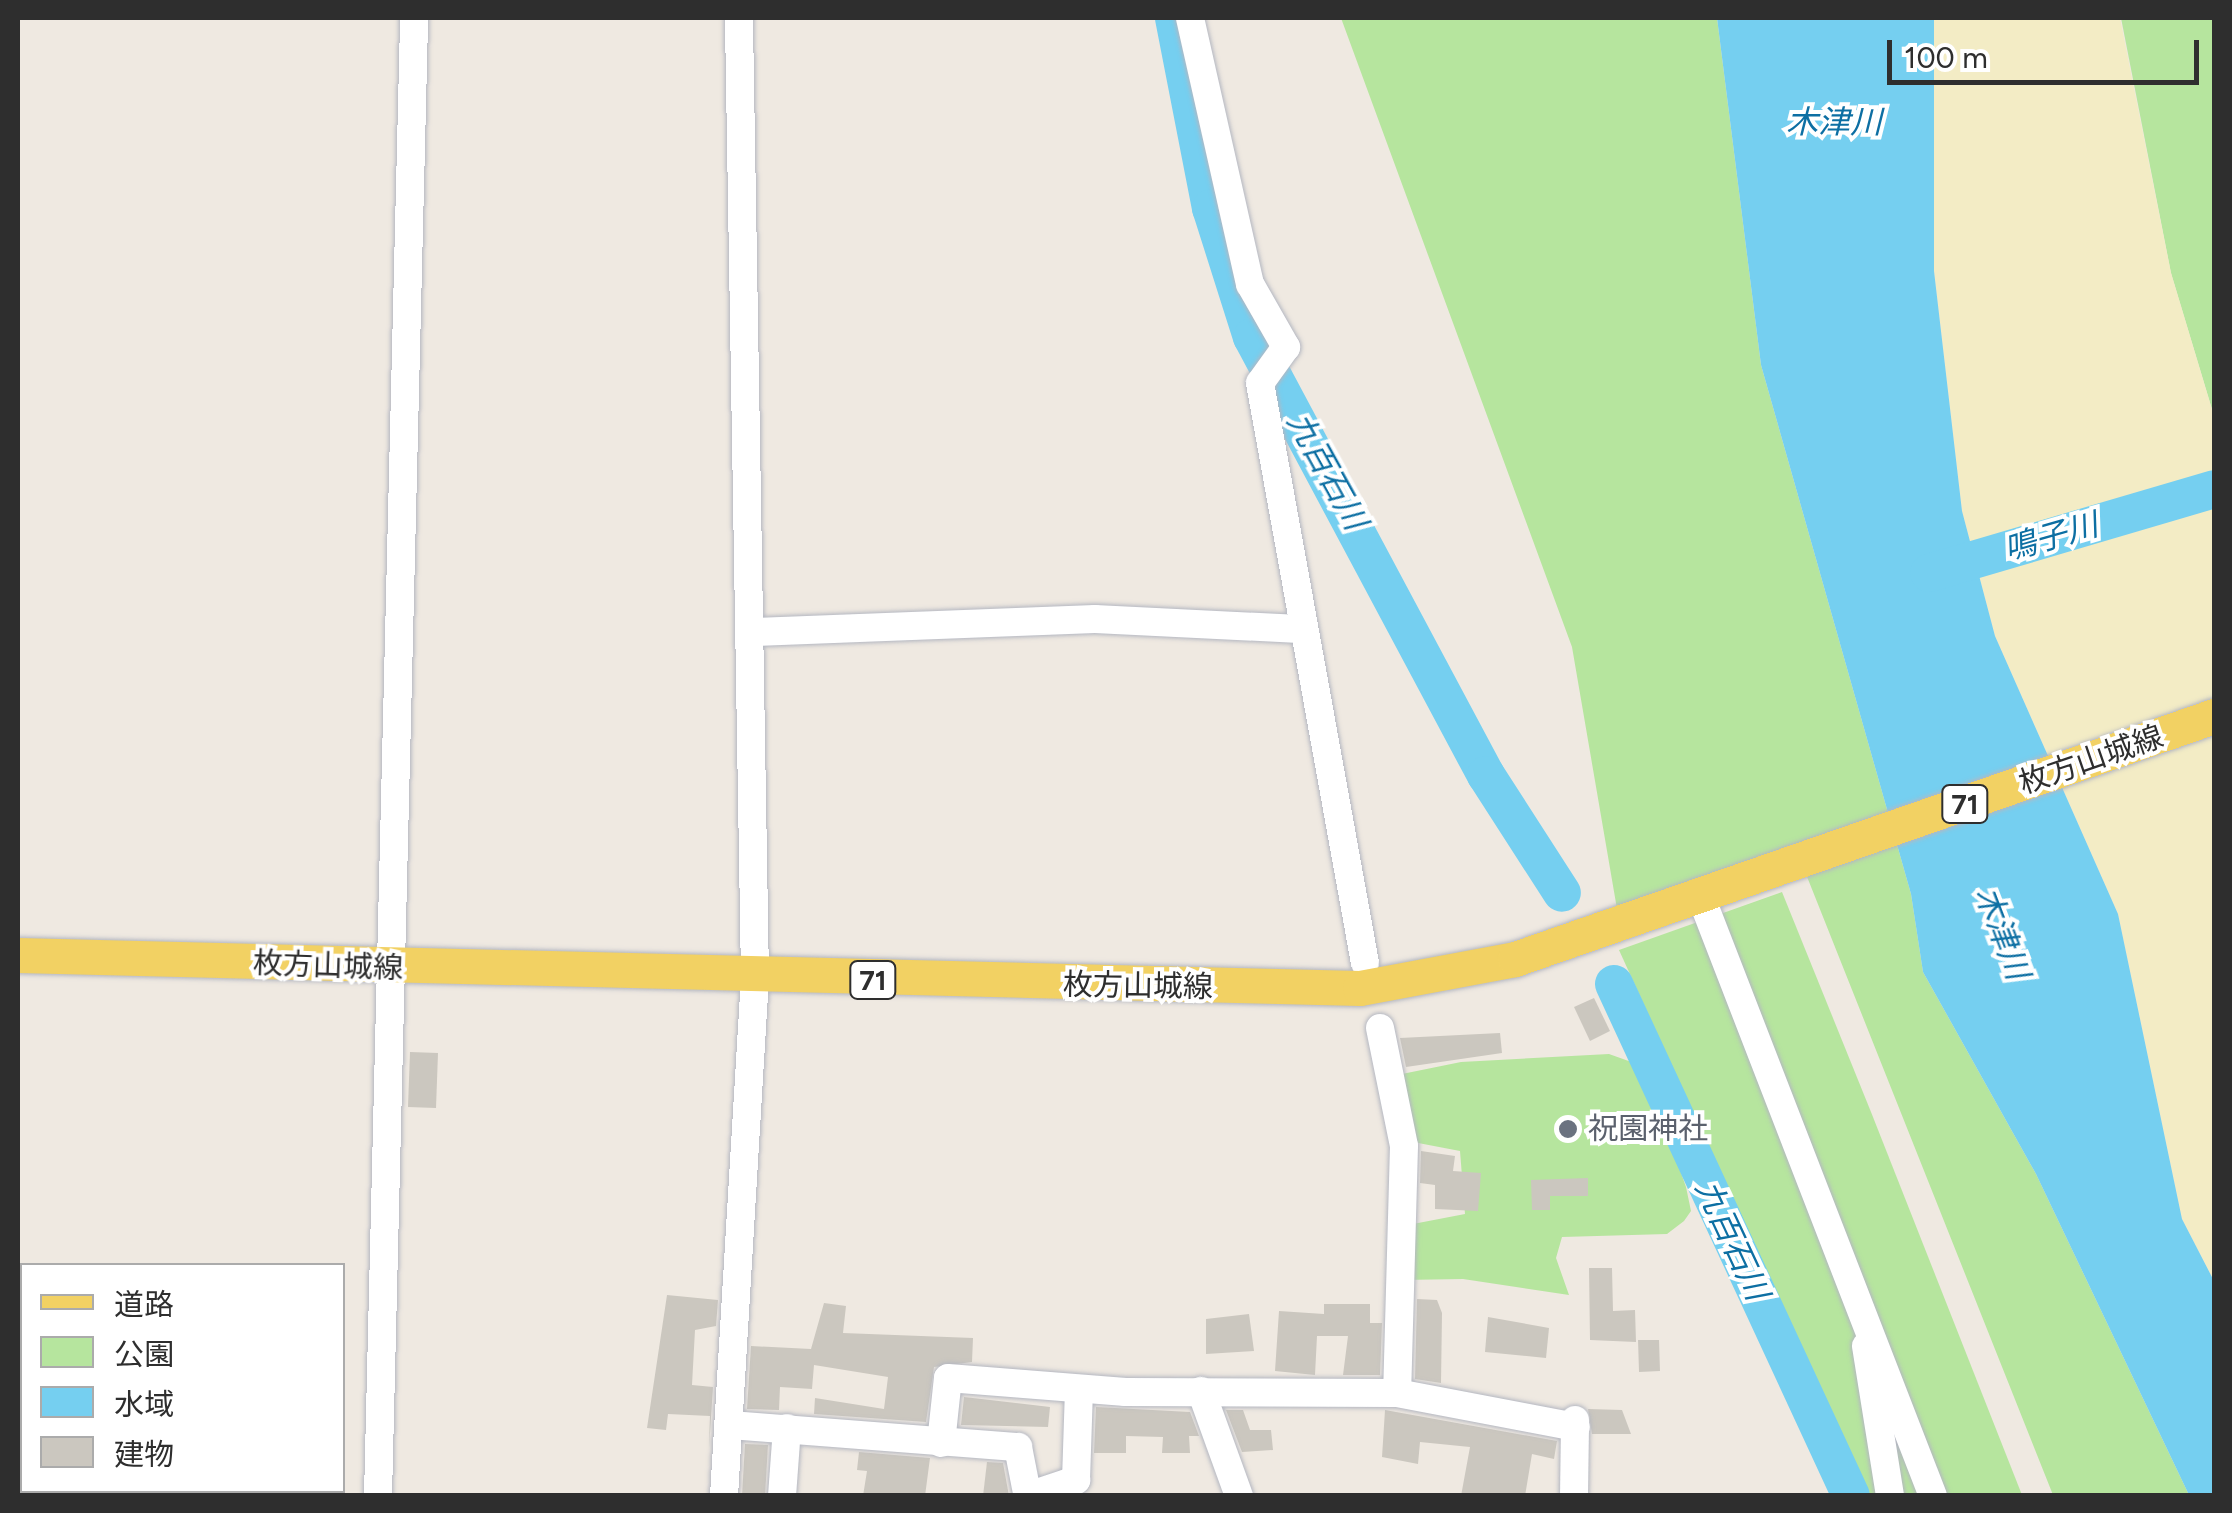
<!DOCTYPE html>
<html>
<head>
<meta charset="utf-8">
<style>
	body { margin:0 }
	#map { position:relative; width:2232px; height:1513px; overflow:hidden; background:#efe9e1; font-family:Figtree,"Noto Sans JP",sans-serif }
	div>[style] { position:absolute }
	.green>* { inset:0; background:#b6e59e }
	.sand>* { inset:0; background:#f3ecc5 }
	.water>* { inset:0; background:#75cff0 }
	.river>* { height:38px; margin:-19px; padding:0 19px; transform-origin:19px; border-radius:19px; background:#75cff0 }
	.building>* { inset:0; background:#cbc7bf }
	.roads { filter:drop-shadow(0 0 2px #b4b7c1) drop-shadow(0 0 2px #b4b7c1) }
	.minor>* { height:28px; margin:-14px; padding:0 14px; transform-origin:14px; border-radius:14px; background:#fff }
	.major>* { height:35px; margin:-17.5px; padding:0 17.5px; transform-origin:17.5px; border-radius:17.5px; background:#f2d163 }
	.dots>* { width:28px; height:28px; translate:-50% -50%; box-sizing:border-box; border:5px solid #fff; border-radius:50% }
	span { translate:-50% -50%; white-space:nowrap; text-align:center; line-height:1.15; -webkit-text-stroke:8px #fff; paint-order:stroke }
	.shield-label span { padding:2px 8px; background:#fff; border:2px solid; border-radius:8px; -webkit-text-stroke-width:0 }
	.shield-label { font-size:28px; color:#2e2e2e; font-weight:700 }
	.street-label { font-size:30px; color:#2e2e2e }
	.worship-label { font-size:30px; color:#5b616d }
	.left { translate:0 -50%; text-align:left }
	.water-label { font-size:32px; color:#0d6fa3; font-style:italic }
	.frame { position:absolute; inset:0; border:20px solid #2e2e2e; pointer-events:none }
	.legend { position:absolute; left:20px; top:1263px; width:325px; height:230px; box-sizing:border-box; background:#fff; border:2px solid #ababab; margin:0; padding:12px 18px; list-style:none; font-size:30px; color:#2e2e2e }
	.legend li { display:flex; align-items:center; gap:20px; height:50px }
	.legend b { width:50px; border:2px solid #ababab }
	.scale { position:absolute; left:1887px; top:40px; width:312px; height:45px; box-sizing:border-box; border:5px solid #2e2e2e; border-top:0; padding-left:12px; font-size:30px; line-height:35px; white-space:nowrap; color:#2e2e2e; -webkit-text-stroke:8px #fff; paint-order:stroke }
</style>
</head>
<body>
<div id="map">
	<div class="green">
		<i style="clip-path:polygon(1341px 18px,1717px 18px,1761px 365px,1911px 894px,1923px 972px,2036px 1174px,2189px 1495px,2053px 1495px,1794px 844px,1617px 909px,1572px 647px)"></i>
		<i style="clip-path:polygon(2121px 18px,2214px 18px,2214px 416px,2171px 273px)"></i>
		<i style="clip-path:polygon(1782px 892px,1871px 1112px,2022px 1495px,1867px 1495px,1619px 950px)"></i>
		<i style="clip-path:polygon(1609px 1054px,1637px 1064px,1650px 1085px,1686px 1187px,1691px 1211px,1684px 1221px,1667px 1234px,1562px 1237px,1556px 1258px,1569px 1295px,1463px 1279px,1402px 1280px,1413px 1224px,1465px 1214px,1460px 1151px,1413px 1142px,1402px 1074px,1461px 1062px)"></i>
	</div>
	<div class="sand">
		<i style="clip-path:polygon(1934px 18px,2120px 18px,2171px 273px,2214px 416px,2214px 1281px,2182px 1219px,2118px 914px,1995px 636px,1962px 511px,1934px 271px)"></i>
	</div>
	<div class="water">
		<i style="clip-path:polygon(1717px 18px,1934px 18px,1934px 271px,1962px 511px,1995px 636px,2118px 914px,2182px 1219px,2214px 1281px,2214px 1495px,2189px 1495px,2036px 1174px,1923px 972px,1911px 894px,1761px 365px)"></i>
	</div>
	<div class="river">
		<i style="left:1174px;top:18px;width:194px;rotate:79deg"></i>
		<i style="left:1211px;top:208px;width:135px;rotate:72.4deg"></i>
		<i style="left:1252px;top:337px;width:497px;rotate:61.9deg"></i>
		<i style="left:1486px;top:775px;width:140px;rotate:57.2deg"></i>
		<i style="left:1929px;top:573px;width:297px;rotate:-16.4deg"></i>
		<i style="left:1614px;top:984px;width:564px;rotate:65.16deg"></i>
	</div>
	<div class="building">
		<i style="clip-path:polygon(1594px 998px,1610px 1031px,1590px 1041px,1574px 1007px)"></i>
		<i style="clip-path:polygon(1500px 1033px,1502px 1053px,1406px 1067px,1400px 1038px)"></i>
		<i style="clip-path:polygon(410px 1052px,438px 1053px,436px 1108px,408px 1107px)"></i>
		<i style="clip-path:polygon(1421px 1151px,1455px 1156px,1453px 1171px,1481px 1173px,1478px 1211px,1435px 1209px,1435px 1185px,1420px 1183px)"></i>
		<i style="clip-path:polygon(1588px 1178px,1588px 1196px,1550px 1196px,1550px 1210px,1532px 1210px,1531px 1180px)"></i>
		<i style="clip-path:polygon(1589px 1268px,1612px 1268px,1613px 1311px,1635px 1310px,1636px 1342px,1590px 1340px)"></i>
		<i style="clip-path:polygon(667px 1295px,718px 1300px,716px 1326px,695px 1330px,692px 1385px,713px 1387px,709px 1448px,710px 1416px,668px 1414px,666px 1430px,647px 1428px)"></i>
		<i style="clip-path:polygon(1417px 1299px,1437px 1300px,1442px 1313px,1441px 1383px,1415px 1379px)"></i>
		<i style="clip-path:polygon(824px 1303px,846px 1306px,843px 1333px,973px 1338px,972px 1362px,934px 1367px,926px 1422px,814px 1414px,815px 1398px,884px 1409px,888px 1377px,814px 1365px,812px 1389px,780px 1387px,779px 1410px,747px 1409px,751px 1346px,811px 1349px)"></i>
		<i style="clip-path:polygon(1324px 1304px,1370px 1304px,1370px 1323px,1382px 1323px,1380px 1375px,1343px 1375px,1348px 1336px,1317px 1336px,1315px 1375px,1275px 1371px,1279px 1311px,1324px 1314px)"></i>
		<i style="clip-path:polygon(1249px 1314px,1254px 1351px,1206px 1354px,1206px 1319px)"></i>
		<i style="clip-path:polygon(1488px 1317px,1549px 1328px,1546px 1358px,1485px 1352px)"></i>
		<i style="clip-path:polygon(1638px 1340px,1659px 1340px,1660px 1371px,1639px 1372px)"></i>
		<i style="clip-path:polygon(964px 1397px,1050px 1407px,1048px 1427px,961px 1425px)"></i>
		<i style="clip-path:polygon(1096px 1407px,1190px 1412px,1199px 1436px,1189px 1436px,1190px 1453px,1162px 1453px,1163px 1437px,1126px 1436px,1126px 1453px,1094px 1453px)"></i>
		<i style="clip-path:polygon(1588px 1409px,1622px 1410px,1631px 1434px,1592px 1434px)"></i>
		<i style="clip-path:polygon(1226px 1410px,1243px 1410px,1250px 1430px,1271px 1430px,1273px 1450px,1242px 1452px)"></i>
		<i style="clip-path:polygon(1385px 1410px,1557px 1441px,1554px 1459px,1532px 1454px,1525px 1496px,1461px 1496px,1470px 1447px,1420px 1442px,1418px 1464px,1382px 1457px)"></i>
		<i style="clip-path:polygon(745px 1444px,768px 1445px,765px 1496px,742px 1496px)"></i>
		<i style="clip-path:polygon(859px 1452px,930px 1458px,925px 1496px,863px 1496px,867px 1471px,857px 1470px)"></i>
		<i style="clip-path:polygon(987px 1462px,1003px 1463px,1009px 1496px,983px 1496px)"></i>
	</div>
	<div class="roads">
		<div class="minor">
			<i style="left:1190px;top:18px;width:273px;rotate:77.3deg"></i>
			<i style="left:1250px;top:284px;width:73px;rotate:60.3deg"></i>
			<i style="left:1286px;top:347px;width:44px;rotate:125.8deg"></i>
			<i style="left:1260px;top:383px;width:589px;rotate:79.74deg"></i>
			<i style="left:755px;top:632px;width:340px;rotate:-2.2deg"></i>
			<i style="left:1095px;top:619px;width:205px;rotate:2.8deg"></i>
			<i style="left:1701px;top:897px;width:642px;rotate:68.83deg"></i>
			<i style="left:1380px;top:1028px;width:120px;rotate:78.5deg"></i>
			<i style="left:1404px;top:1146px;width:247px;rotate:91.6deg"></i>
			<i style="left:1866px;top:1346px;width:152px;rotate:80.9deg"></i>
			<i style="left:1201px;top:1391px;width:112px;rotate:70.1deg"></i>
			<i style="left:731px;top:1425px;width:288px;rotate:4.4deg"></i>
			<i style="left:1018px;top:1447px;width:47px;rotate:78.9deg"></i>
			<i style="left:941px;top:1443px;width:65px;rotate:-83.9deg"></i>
			<i style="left:948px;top:1378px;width:178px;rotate:4.5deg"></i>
			<i style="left:1125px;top:1392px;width:272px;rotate:0.2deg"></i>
			<i style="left:1397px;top:1393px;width:182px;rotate:10.8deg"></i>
			<i style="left:378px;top:1496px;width:1478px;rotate:-88.6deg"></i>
			<i style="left:724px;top:1496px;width:520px;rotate:-86.58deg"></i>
			<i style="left:755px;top:977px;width:959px;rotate:-90.96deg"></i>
			<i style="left:782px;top:1496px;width:68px;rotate:-85.8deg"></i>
			<i style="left:1028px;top:1496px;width:51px;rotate:-18.4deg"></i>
			<i style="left:1076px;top:1480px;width:90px;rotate:-88.1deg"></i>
			<i style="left:1574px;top:1496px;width:76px;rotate:-89.2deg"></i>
		</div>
		<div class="major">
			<i style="left:18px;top:955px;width:1342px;rotate:1.41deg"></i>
			<i style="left:1360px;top:988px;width:158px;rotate:-10.6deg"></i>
			<i style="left:1515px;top:959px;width:740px;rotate:-19.17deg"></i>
		</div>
	</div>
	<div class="dots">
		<i style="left:1568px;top:1129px;background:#6b7280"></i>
	</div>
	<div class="shield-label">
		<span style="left:1965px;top:804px">71</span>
		<span style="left:873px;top:980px">71</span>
	</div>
	<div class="street-label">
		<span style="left:2091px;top:760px;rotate:-19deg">枚方山城線</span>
		<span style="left:328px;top:966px;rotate:2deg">枚方山城線</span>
		<span style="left:1138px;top:986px;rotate:1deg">枚方山城線</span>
	</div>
	<div class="worship-label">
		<span class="left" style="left:1588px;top:1129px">祝園神社</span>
	</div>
	<div class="water-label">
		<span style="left:1834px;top:122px">木津川</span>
		<span style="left:1327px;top:471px;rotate:61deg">九百石川</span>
		<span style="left:2051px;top:537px;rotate:-16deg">鳴子川</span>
		<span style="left:2002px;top:933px;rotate:69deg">木津川</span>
		<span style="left:1732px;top:1240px;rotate:65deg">九百石川</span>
	</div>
	<div class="frame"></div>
	<ul class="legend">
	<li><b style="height:12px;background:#f2d163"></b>道路</li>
	<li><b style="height:28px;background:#b6e59e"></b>公園</li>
	<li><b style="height:28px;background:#75cff0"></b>水域</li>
	<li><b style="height:28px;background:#cbc7bf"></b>建物</li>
	</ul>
	<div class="scale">100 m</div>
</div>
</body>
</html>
